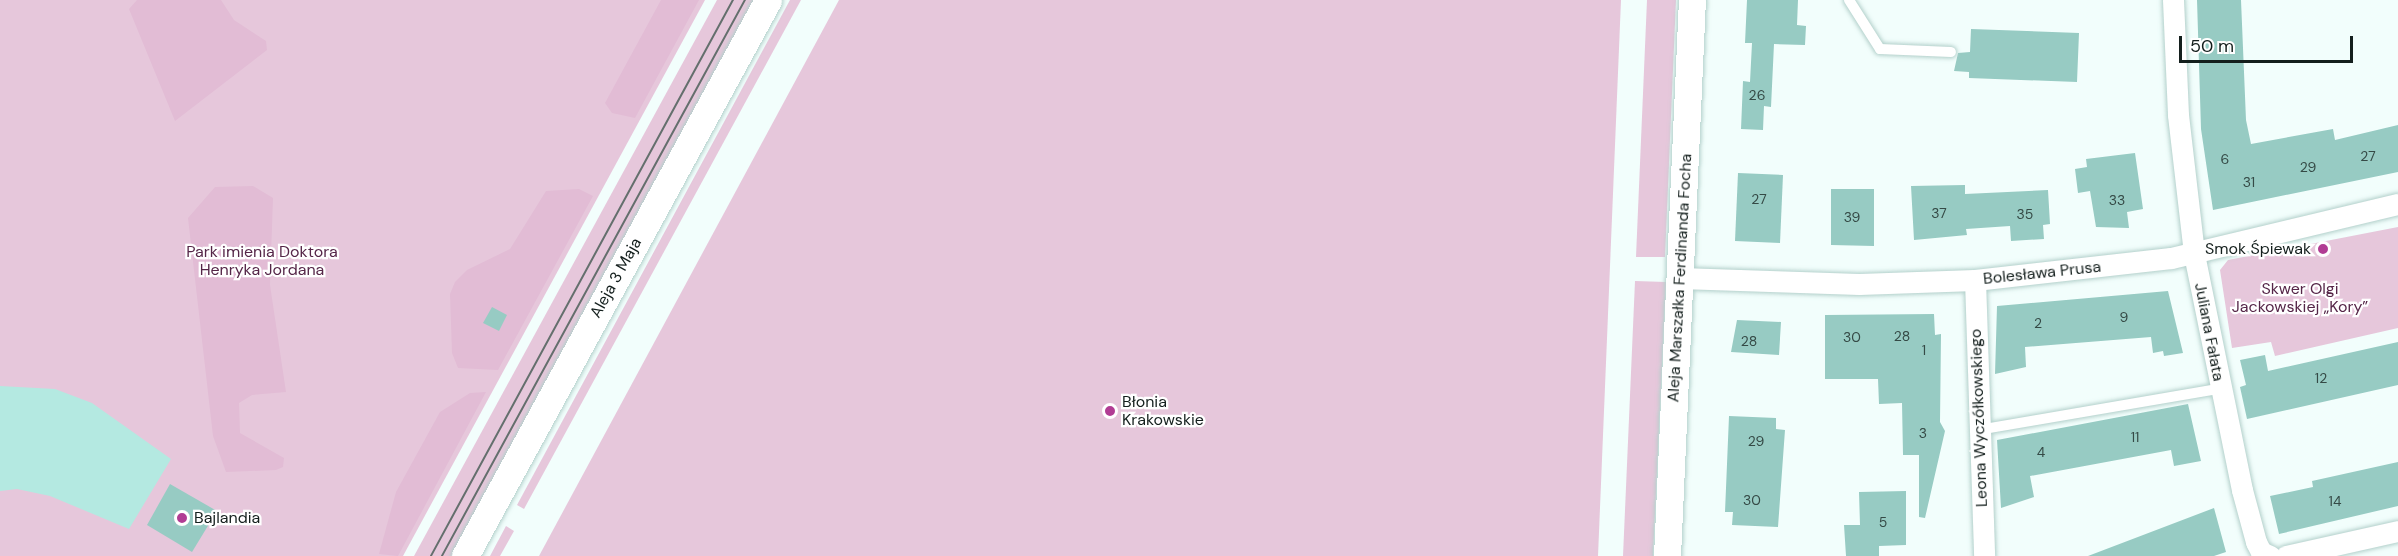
<!DOCTYPE html>
<html>
<head>
<meta charset="utf-8">
<style>
	body { margin:0 }
	#map { position:relative; width:2398px; height:556px; overflow:hidden; background:#f2fefc; font-family:"DM Sans",sans-serif }
	div>[style] { position:absolute }
	.green>* { inset:0; background:#e6c7db }
	.forest>* { inset:0; background:#e2bcd5 }
	.water>* { inset:0; background:#b4e9e1 }
	.building>* { inset:0; background:#97cbc3 }
	.roads { filter:drop-shadow(0 0 2px #b3d0cb) drop-shadow(0 0 2px #b3d0cb) }
	.service>* { height:10px; margin:-5px; padding:0 5px; transform-origin:5px; border-radius:5px; background:#fff }
	.minor>* { height:21px; margin:-10.5px; padding:0 10.5px; transform-origin:10.5px; border-radius:10.5px; background:#fff }
	.tertiary>* { height:27px; margin:-13.5px; padding:0 13.5px; transform-origin:13.5px; border-radius:13.5px; background:#fff }
	.tram>* { height:1.5px; margin:-0.75px; padding:0 0.75px; transform-origin:0.75px; border-radius:0.75px; background:#646f6d }
	.dots>* { width:16px; height:16px; translate:-50% -50%; box-sizing:border-box; border:3px solid #fff; border-radius:50% }
	span { translate:-50% -50%; white-space:nowrap; text-align:center; line-height:1.15; -webkit-text-stroke:4.5px #fff; paint-order:stroke }
	.number-label { font-size:14px; color:#354a46 }
	.number-label span { -webkit-text-stroke-width:0 }
	.poi-label { font-size:16px; color:#141f1d }
	.right { translate:-100% -50%; text-align:right }
	.left { translate:0 -50%; text-align:left }
	.park-label { font-size:16px; color:#552648 }
	.street-label { font-size:16px; color:#141f1d }
	.scale { position:absolute; left:2179px; top:36px; width:174px; height:27px; box-sizing:border-box; border:3px solid #141f1d; border-top:0; padding-left:8px; font-size:18px; line-height:21px; white-space:nowrap; color:#141f1d; -webkit-text-stroke:4px #fff; paint-order:stroke }
</style>
</head>
<body>
<div id="map">
	<div class="green">
		<i style="clip-path:polygon(0 0,705px 0,403px 556px,0 556px)"></i>
		<i style="clip-path:polygon(717px 0,760px 0,457px 556px,414px 556px)"></i>
		<i style="clip-path:polygon(790px 0,801px 0,524px 509px,517px 505px)"></i>
		<i style="clip-path:polygon(839px 0,1621px 0,1598px 556px,539px 556px)"></i>
		<i style="clip-path:polygon(1647px 0,1676px 0,1665px 257px,1636px 257px)"></i>
		<i style="clip-path:polygon(2398px 227px,2398px 328px,2275px 356px,2271px 342px,2232px 348px,2220px 270px,2228px 260px)"></i>
		<i style="clip-path:polygon(1635px 281px,1666px 282px,1653px 556px,1623px 556px)"></i>
		<i style="clip-path:polygon(506px 526px,514px 531px,500px 556px,490px 556px)"></i>
	</div>
	<div class="forest">
		<i style="clip-path:polygon(137px 0,221px 0,234px 20px,266px 41px,267px 50px,175px 121px,129px 9px)"></i>
		<i style="clip-path:polygon(661px 0,699px 0,635px 118px,612px 113px,605px 103px)"></i>
		<i style="clip-path:polygon(253px 186px,273px 198px,270px 285px,286px 392px,252px 395px,239px 403px,240px 433px,284px 458px,283px 467px,276px 470px,226px 472px,213px 436px,188px 218px,215px 187px)"></i>
		<i style="clip-path:polygon(579px 189px,593px 196px,498px 370px,458px 368px,452px 353px,450px 294px,455px 282px,467px 270px,510px 249px,546px 191px)"></i>
		<i style="clip-path:polygon(486px 392px,398px 556px,379px 554px,396px 492px,440px 412px,470px 393px)"></i>
	</div>
	<div class="water">
		<i style="clip-path:polygon(0 386px,55px 389px,92px 403px,171px 459px,129px 529px,50px 496px,17px 489px,0 491px)"></i>
	</div>
	<div class="building">
		<i style="clip-path:polygon(1747px 0,1798px 0,1797px 25px,1806px 26px,1805px 45px,1774px 44px,1771px 107px,1764px 106px,1763px 130px,1741px 129px,1743px 81px,1750px 82px,1752px 43px,1745px 43px)"></i>
		<i style="clip-path:polygon(2197px 0,2241px 0,2246px 120px,2251px 144px,2333px 129px,2335px 140px,2398px 125px,2398px 172px,2213px 210px,2201px 129px)"></i>
		<i style="clip-path:polygon(1971px 29px,2079px 33px,2077px 82px,1969px 78px,1969px 72px,1954px 71px,1958px 53px,1970px 52px)"></i>
		<i style="clip-path:polygon(2135px 153px,2143px 209px,2127px 212px,2129px 228px,2096px 227px,2090px 191px,2078px 193px,2075px 169px,2087px 167px,2086px 159px)"></i>
		<i style="clip-path:polygon(1738px 173px,1783px 175px,1780px 243px,1735px 241px)"></i>
		<i style="clip-path:polygon(1965px 185px,1965px 194px,2048px 190px,2050px 224px,2043px 225px,2044px 239px,2011px 241px,2010px 226px,1966px 229px,1967px 235px,1914px 240px,1911px 186px)"></i>
		<i style="clip-path:polygon(1831px 189px,1874px 189px,1874px 246px,1831px 245px)"></i>
		<i style="clip-path:polygon(2168px 291px,2183px 353px,2164px 356px,2163px 351px,2153px 353px,2151px 337px,2025px 347px,2026px 367px,1995px 374px,1997px 306px)"></i>
		<i style="clip-path:polygon(492px 307px,507px 315px,499px 331px,483px 323px)"></i>
		<i style="clip-path:polygon(1934px 314px,1935px 335px,1941px 334px,1940px 422px,1945px 431px,1925px 518px,1919px 517px,1919px 455px,1903px 455px,1902px 403px,1879px 404px,1878px 379px,1825px 379px,1825px 315px)"></i>
		<i style="clip-path:polygon(1737px 320px,1781px 322px,1779px 355px,1731px 352px)"></i>
		<i style="clip-path:polygon(2398px 342px,2398px 385px,2247px 419px,2240px 387px,2246px 385px,2240px 360px,2265px 355px,2268px 371px)"></i>
		<i style="clip-path:polygon(2188px 404px,2201px 461px,2174px 466px,2171px 450px,2030px 476px,2034px 497px,2001px 508px,1997px 440px)"></i>
		<i style="clip-path:polygon(1729px 416px,1776px 418px,1776px 429px,1785px 430px,1778px 527px,1732px 525px,1733px 512px,1725px 512px)"></i>
		<i style="clip-path:polygon(2398px 462px,2398px 506px,2279px 534px,2270px 496px,2313px 487px,2312px 481px)"></i>
		<i style="clip-path:polygon(170px 484px,217px 511px,192px 552px,147px 525px)"></i>
		<i style="clip-path:polygon(1906px 491px,1906px 545px,1879px 546px,1879px 556px,1846px 556px,1844px 525px,1860px 525px,1859px 492px)"></i>
		<i style="clip-path:polygon(2214px 508px,2226px 552px,2214px 556px,2088px 556px)"></i>
	</div>
	<div class="roads">
		<div class="service">
			<i style="left:1849px;top:0;width:58px;rotate:57.7deg"></i>
			<i style="left:1880px;top:49px;width:71px;rotate:2.4deg"></i>
			<i style="left:1978px;top:430px;width:244px;rotate:-9.7deg"></i>
		</div>
		<div class="minor">
			<i style="left:2173px;top:0;width:115px;rotate:87.5deg"></i>
			<i style="left:2178px;top:115px;width:140px;rotate:83.4deg"></i>
			<i style="left:2194px;top:254px;width:241px;rotate:78.5deg"></i>
			<i style="left:2242px;top:490px;width:54px;rotate:74.9deg"></i>
			<i style="left:2256px;top:542px;width:11px;rotate:63deg"></i>
			<i style="left:2261px;top:552px;width:10px;rotate:24deg"></i>
			<i style="left:1680px;top:278px;width:179px;rotate:1.9deg"></i>
			<i style="left:1859px;top:284px;width:116px;rotate:-2deg"></i>
			<i style="left:1975px;top:280px;width:197px;rotate:-6.4deg"></i>
			<i style="left:2171px;top:258px;width:233px;rotate:-13.4deg"></i>
			<i style="left:1975px;top:280px;width:276px;rotate:88.1deg"></i>
			<i style="left:2286px;top:556px;width:115px;rotate:-12.6deg"></i>
		</div>
		<div class="tertiary">
			<i style="left:465px;top:556px;width:633px;rotate:-61.41deg"></i>
			<i style="left:1667px;top:556px;width:557px;rotate:-87.43deg"></i>
		</div>
	</div>
	<div class="tram">
		<i style="left:431px;top:556px;width:633px;rotate:-61.49deg"></i>
		<i style="left:442px;top:556px;width:633px;rotate:-61.41deg"></i>
	</div>
	<div class="dots">
		<i style="left:2323px;top:249px;background:#b13c94"></i>
		<i style="left:1110px;top:411px;background:#b13c94"></i>
		<i style="left:182px;top:518px;background:#b13c94"></i>
	</div>
	<div class="number-label">
		<span style="left:1757px;top:95px">26</span>
		<span style="left:2368px;top:156px">27</span>
		<span style="left:2225px;top:159px">6</span>
		<span style="left:2308px;top:167px">29</span>
		<span style="left:2249px;top:182px">31</span>
		<span style="left:1759px;top:199px">27</span>
		<span style="left:2117px;top:200px">33</span>
		<span style="left:1939px;top:213px">37</span>
		<span style="left:2025px;top:214px">35</span>
		<span style="left:1852px;top:217px">39</span>
		<span style="left:2124px;top:317px">9</span>
		<span style="left:2038px;top:323px">2</span>
		<span style="left:1902px;top:336px">28</span>
		<span style="left:1852px;top:337px">30</span>
		<span style="left:1749px;top:341px">28</span>
		<span style="left:1924px;top:350px">1</span>
		<span style="left:2321px;top:378px">12</span>
		<span style="left:1923px;top:433px">3</span>
		<span style="left:2135px;top:437px">11</span>
		<span style="left:1756px;top:441px">29</span>
		<span style="left:2041px;top:452px">4</span>
		<span style="left:1752px;top:500px">30</span>
		<span style="left:2335px;top:501px">14</span>
		<span style="left:1883px;top:522px">5</span>
	</div>
	<div class="poi-label">
		<span class="right" style="left:2311px;top:249px">Smok Śpiewak</span>
		<span class="left" style="left:1122px;top:411px">Błonia<br>Krakowskie</span>
		<span class="left" style="left:194px;top:518px">Bajlandia</span>
	</div>
	<div class="park-label">
		<span style="left:262px;top:261px">Park imienia Doktora<br>Henryka Jordana</span>
		<span style="left:2300px;top:298px">Skwer Olgi<br>Jackowskiej „Kory”</span>
	</div>
	<div class="street-label">
		<span style="left:2042px;top:273px;rotate:-6deg">Bolesława Prusa</span>
		<span style="left:616px;top:278px;rotate:-61deg">Aleja 3 Maja</span>
		<span style="left:1680px;top:278px;rotate:-87deg">Aleja Marszałka Ferdinanda Focha</span>
		<span style="left:2209px;top:332px;rotate:79deg">Juliana Fałata</span>
		<span style="left:1979px;top:418px;rotate:-92deg">Leona Wyczółkowskiego</span>
	</div>
	<div class="scale">50 m</div>
</div>
</body>
</html>
